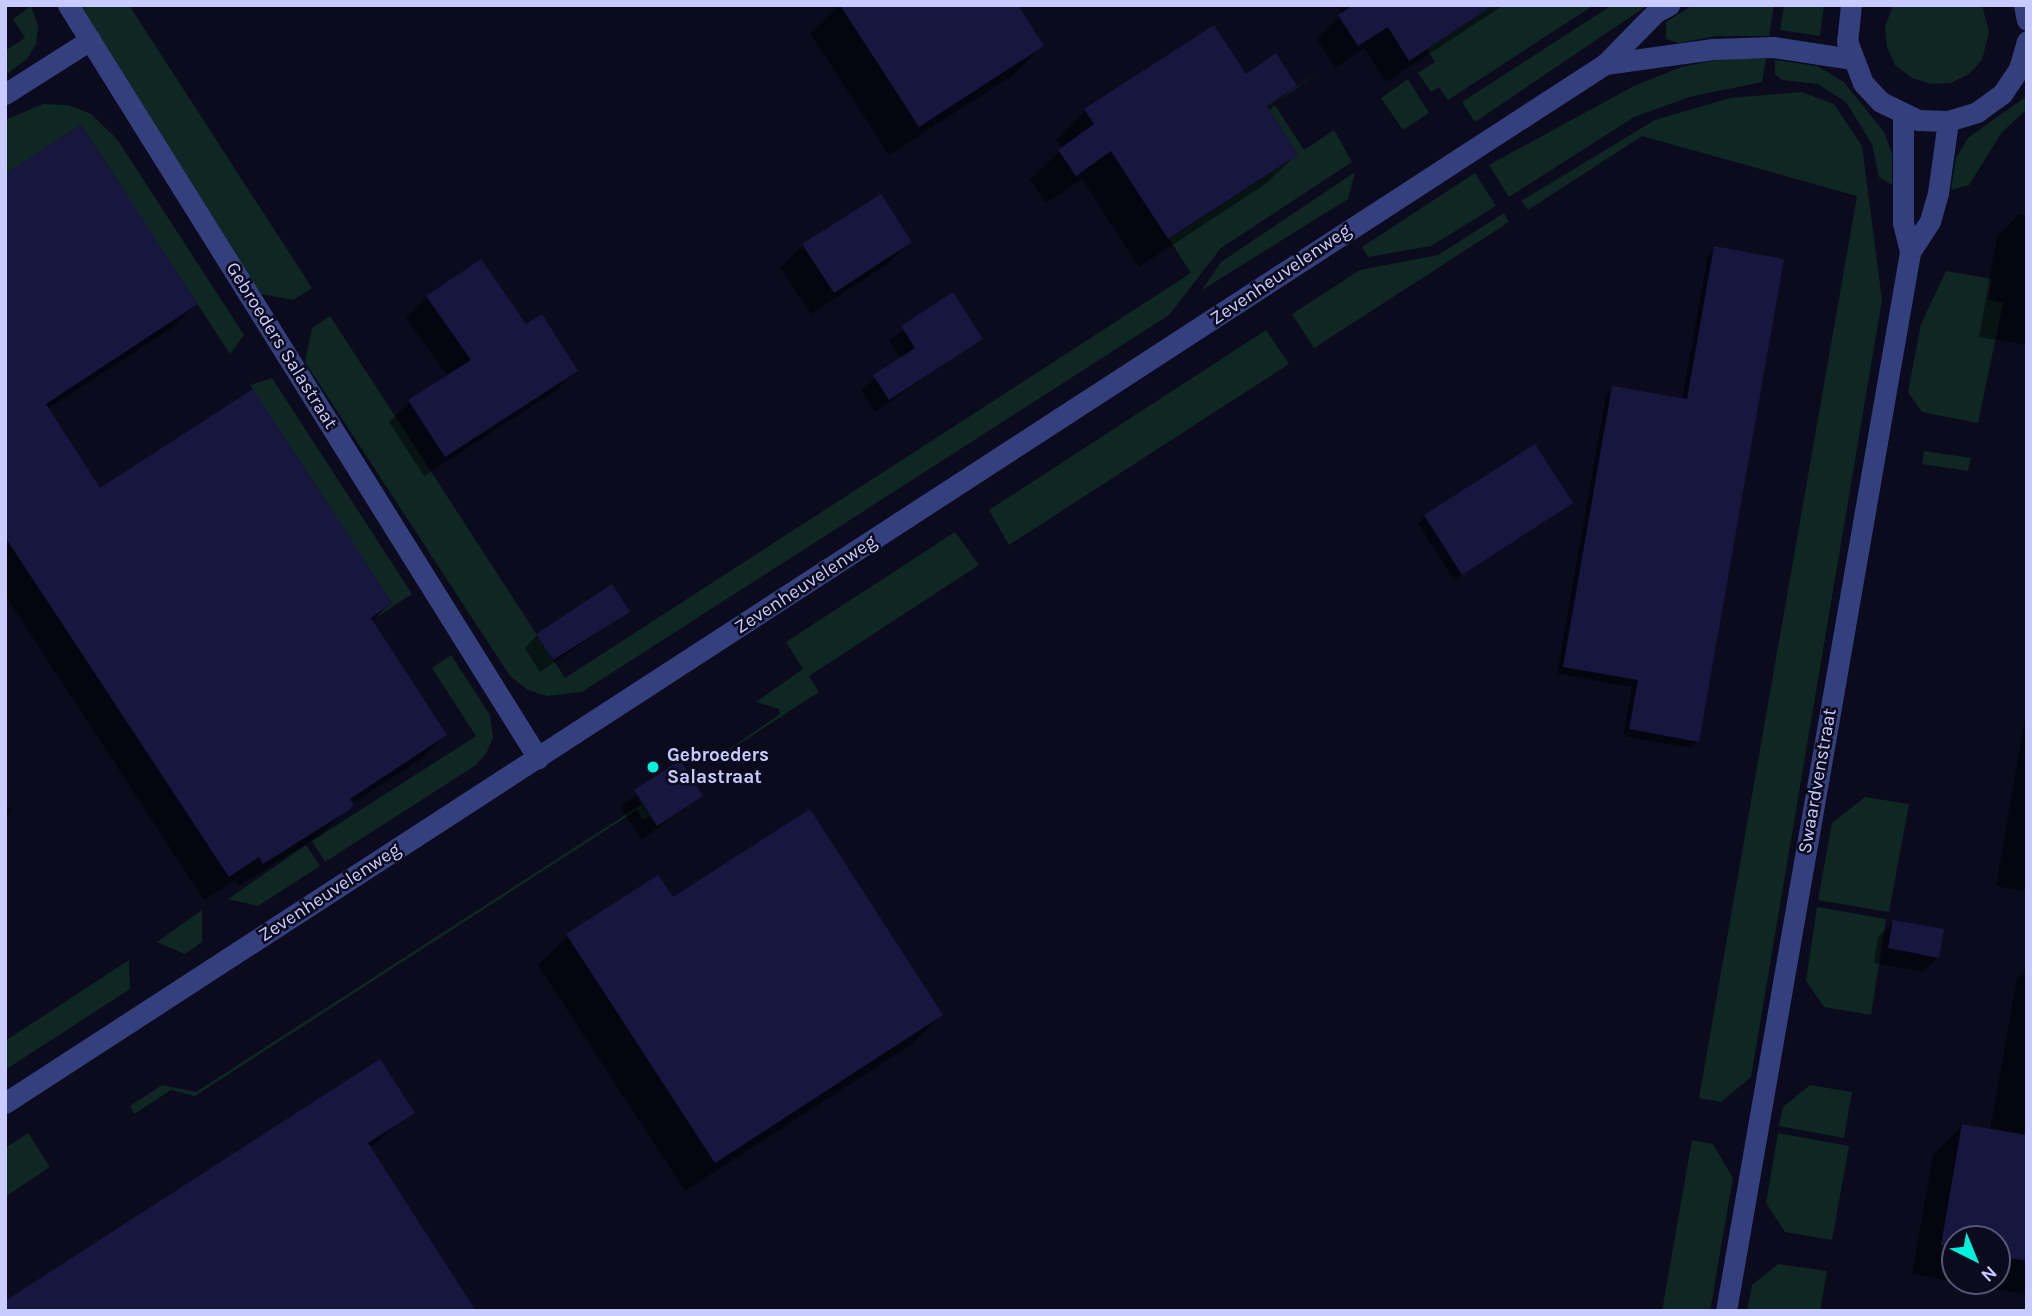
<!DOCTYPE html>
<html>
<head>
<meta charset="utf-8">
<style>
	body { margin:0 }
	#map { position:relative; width:2032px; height:1316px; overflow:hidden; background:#0b0b1d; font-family:Karla,sans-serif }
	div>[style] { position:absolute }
	.green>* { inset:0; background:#0e2722 }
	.shadow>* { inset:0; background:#0007 }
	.building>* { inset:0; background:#17163f }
	.minor>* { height:21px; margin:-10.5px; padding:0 10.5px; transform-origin:10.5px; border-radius:10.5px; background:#343f7e }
	.dots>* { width:19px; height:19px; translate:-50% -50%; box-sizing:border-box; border:4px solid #0b0b1d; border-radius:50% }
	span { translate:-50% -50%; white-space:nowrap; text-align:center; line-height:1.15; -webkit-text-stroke:5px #0b0b1d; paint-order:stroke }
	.street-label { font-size:19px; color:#c7cbff }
	.poi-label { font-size:19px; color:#c7cbff; font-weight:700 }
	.left { translate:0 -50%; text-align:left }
	.frame { position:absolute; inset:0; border:7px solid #c7cbff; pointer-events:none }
	.north { position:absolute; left:1941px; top:1225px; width:70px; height:70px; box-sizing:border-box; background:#0b0b1d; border:2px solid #565877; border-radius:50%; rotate:137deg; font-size:19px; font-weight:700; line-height:28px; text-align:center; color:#c7cbff }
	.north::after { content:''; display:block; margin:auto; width:24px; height:32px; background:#00f2dd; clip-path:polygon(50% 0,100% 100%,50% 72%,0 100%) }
</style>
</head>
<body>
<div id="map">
	<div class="green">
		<i style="clip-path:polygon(74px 5px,129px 5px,312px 288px,293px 300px,261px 294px)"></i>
		<i style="clip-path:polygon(1494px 5px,1594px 5px,1448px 100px,1439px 87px,1431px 92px,1418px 73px,1435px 62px,1427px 49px)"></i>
		<i style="clip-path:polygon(1612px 5px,1648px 5px,1475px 122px,1462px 102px)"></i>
		<i style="clip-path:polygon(1693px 5px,1774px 5px,1769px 36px,1716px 36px,1679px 43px,1666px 39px,1666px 22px)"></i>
		<i style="clip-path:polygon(1784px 5px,1824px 5px,1820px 36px,1780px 30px)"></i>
		<i style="clip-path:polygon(1893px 5px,1982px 5px,1989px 32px,1982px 60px,1969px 74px,1951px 83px,1931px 84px,1912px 78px,1895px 65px,1887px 47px,1885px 27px)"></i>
		<i style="clip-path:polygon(31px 6px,38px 26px,36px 44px,27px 59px,5px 75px,5px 51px,25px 38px,13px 19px)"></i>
		<i style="clip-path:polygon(1722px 59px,1766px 59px,1762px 82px,1689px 97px,1634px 117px,1509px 197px,1489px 165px,1632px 87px,1681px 67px)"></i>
		<i style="clip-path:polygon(1775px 60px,1817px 66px,1844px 82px,1884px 132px,1892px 154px,1892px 185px,1879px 177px,1872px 144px,1846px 102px,1818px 84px,1782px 80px,1775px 74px)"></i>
		<i style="clip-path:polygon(1318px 73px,1274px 104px,1304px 150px,1334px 130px,1352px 162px,1221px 248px,1169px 315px,582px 692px,547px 696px,528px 690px,510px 676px,305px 362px,312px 328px,330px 316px,565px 678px,1191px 273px,1169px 239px,1298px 155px,1267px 106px)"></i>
		<i style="clip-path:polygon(1408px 79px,1429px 113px,1403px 130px,1381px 98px)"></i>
		<i style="clip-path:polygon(1802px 92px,1834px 104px,1862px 146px,1882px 300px,1751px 1077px,1721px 1102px,1699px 1098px,1857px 196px,1642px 136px,1528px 210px,1521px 201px,1655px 120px,1730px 98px)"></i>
		<i style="clip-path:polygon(2027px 96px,2027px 109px,2002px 132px,1969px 185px,1951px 190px,1956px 158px,1968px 138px)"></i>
		<i style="clip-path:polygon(43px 104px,68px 105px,91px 114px,117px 139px,244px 335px,230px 354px,81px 125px,5px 174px,5px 120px)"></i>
		<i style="clip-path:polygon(1355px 172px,1348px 199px,1202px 290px,1221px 262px)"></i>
		<i style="clip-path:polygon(1475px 173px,1496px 206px,1431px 246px,1368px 257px,1362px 247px)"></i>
		<i style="clip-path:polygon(1504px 213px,1509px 222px,1314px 348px,1292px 314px,1360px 270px,1438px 255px)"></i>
		<i style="clip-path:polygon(1946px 271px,1992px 279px,1988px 300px,2003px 303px,1978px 423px,1922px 412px,1908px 392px,1921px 324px)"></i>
		<i style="clip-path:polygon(1266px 330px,1289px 364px,1009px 545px,989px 510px)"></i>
		<i style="clip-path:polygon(272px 378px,412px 594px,372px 620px,392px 603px,250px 385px)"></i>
		<i style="clip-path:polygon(1924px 451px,1971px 458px,1968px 471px,1922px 464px)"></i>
		<i style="clip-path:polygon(955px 532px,979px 565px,809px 676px,819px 692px,690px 776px,780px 714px,779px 709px,756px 702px,803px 669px,786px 642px)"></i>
		<i style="clip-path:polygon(451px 655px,490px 715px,493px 737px,487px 752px,476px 765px,325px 862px,312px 841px,476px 736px,432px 668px)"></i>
		<i style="clip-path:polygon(1865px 797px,1909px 804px,1889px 912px,1818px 900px,1832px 823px)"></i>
		<i style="clip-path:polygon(642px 804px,650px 816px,643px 820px,637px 810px,195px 1096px,171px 1090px,134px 1114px,130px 1106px,162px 1085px,196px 1092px)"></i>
		<i style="clip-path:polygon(306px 845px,320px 866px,258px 906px,228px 899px)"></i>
		<i style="clip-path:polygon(1817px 907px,1886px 919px,1871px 1015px,1824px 1007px,1806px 981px)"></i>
		<i style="clip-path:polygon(202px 910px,202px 942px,185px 954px,157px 942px)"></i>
		<i style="clip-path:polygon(129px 960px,130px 989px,5px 1070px,5px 1041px)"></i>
		<i style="clip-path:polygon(1810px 1085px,1852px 1092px,1844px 1138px,1779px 1126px,1783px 1107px)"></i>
		<i style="clip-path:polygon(28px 1133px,50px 1167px,5px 1197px,5px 1148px)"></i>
		<i style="clip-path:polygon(1778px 1133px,1849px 1146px,1832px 1240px,1785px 1232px,1766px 1203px)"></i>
		<i style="clip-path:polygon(1692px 1140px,1713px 1144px,1733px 1178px,1721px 1247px,1710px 1311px,1662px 1311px)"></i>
		<i style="clip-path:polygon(1778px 1264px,1827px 1271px,1820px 1311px,1747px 1311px,1752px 1285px)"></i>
	</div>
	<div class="shadow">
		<i style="clip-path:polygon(838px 5px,1016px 5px,1042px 46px,1013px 75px,889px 155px,810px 33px)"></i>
		<i style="clip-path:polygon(1337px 5px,1504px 5px,1386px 82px,1364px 48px,1335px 68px,1317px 39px,1342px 14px)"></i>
		<i style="clip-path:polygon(1245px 76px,1295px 86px,1268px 112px,1296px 155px,1267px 183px,1139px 267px,1082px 179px,1046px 203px,1030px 180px,1062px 149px,1056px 139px,1085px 111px)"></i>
		<i style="clip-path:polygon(5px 176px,196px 304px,172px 328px,47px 409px,100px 490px,390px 603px,371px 622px,445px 735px,421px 759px,351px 804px,322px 834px,239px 886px,235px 880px,204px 900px,5px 595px)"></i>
		<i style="clip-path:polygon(880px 196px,910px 242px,887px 264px,811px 314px,780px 268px,803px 246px)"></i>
		<i style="clip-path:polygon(2019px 214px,2027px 216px,2027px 345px,1979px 337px,1997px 237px)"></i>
		<i style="clip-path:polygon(1715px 248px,1697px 741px,1690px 748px,1623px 736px,1632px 687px,1557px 674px,1606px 395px,1613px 387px,1682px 400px,1708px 255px)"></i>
		<i style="clip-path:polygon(952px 295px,981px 339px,875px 412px,861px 390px,901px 359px,889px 341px)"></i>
		<i style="clip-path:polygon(427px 297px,526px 327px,576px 371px,555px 391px,424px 476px,389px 422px,409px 402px,448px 377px,406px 318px)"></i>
		<i style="clip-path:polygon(1571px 503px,1454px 580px,1418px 523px,1425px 516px)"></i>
		<i style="clip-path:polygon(628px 612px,540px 672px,525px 648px,537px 635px)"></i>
		<i style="clip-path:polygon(2027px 706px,2027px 892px,1996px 886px)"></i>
		<i style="clip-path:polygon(679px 762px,701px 796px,642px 840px,620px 807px)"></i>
		<i style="clip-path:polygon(5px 801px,12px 811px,5px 818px)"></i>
		<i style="clip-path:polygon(672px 900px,941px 1015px,912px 1044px,685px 1191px,538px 965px,568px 935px)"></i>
		<i style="clip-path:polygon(1893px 922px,1938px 957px,1923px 972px,1874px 963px,1878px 937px)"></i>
		<i style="clip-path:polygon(evenodd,2027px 968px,2027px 1295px,1912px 1274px,1933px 1155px,1962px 1126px,1990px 1130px,2017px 978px,2027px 968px,1955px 1239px,1997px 1239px,1997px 1281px,1955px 1281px,1955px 1239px)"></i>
		<i style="clip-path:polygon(413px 1112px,369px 1148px,5px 1311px)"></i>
	</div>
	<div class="building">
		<i style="clip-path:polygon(840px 5px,1018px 5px,1044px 46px,919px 127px)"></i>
		<i style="clip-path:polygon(1353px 5px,1494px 5px,1409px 61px,1388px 27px,1358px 46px,1338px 15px)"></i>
		<i style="clip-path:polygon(1214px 25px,1246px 74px,1276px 53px,1297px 86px,1267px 106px,1298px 155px,1168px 239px,1111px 151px,1076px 176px,1058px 150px,1094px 124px,1084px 109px)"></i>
		<i style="clip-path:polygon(81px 125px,198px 304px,46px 404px,100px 488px,253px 389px,392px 603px,371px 618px,447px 735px,350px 799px,354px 805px,349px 810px,263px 864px,259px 857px,229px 877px,5px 537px,5px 174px)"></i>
		<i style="clip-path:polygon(881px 194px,912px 242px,834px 293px,802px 244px)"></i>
		<i style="clip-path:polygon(1714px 246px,1784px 259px,1699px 742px,1629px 729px,1638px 680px,1563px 667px,1612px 386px,1687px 399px)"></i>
		<i style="clip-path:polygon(481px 259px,526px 324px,542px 314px,578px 371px,445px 457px,408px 400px,471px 360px,426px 296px)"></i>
		<i style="clip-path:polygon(953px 292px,983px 339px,889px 400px,873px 375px,915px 348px,901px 326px)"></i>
		<i style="clip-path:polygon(1535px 444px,1573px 503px,1462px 575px,1424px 515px)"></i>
		<i style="clip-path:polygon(612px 584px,630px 612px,553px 660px,536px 634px)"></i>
		<i style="clip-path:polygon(680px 760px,703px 796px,657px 826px,634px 790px)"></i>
		<i style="clip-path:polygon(810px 809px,943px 1015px,715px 1163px,566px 934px,658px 875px,673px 897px)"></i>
		<i style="clip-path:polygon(1893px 920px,1944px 929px,1939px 958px,1888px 948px)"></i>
		<i style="clip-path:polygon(380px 1059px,415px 1113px,368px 1143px,476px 1311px,5px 1311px,5px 1301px)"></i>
		<i style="clip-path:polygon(1962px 1124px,2027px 1135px,2027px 1261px,1997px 1256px,1997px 1239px,1955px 1239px,1955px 1247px,1941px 1245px)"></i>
	</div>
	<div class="minor">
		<i style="left:68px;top:5px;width:888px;rotate:58.03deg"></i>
		<i style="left:1851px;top:5px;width:36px;rotate:96deg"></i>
		<i style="left:1847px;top:41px;width:45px;rotate:69.1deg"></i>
		<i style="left:1863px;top:83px;width:26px;rotate:47deg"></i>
		<i style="left:1881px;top:102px;width:41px;rotate:25.9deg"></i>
		<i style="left:1918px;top:120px;width:30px;rotate:2deg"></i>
		<i style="left:1948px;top:121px;width:30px;rotate:-17deg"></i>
		<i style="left:1977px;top:112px;width:31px;rotate:-36deg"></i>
		<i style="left:2002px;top:94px;width:30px;rotate:-56deg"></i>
		<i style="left:2019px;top:69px;width:29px;rotate:-74deg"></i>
		<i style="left:2024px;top:5px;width:15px;rotate:79deg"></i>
		<i style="left:1605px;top:64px;width:109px;rotate:-7.9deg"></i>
		<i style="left:1713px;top:49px;width:60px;rotate:-1.9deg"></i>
		<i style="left:1773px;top:47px;width:79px;rotate:8.7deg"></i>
		<i style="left:5px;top:94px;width:101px;rotate:-32.4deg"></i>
		<i style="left:1903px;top:115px;width:108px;rotate:90deg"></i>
		<i style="left:1903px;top:223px;width:30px;rotate:76deg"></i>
		<i style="left:5px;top:1103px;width:1908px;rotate:-33deg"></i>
		<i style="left:1605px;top:64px;width:73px;rotate:-45.6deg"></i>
		<i style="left:1656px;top:12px;width:15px;rotate:-28deg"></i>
		<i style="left:1726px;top:1311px;width:1075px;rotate:-80.14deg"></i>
		<i style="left:1910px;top:252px;width:37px;rotate:-57deg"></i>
		<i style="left:1930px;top:221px;width:29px;rotate:-74deg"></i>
		<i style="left:1938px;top:193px;width:73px;rotate:-82.1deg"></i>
	</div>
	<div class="dots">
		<i style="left:653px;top:767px;background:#00f2dd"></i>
	</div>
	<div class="street-label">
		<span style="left:1281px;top:275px;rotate:-34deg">Zevenheuvelenweg</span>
		<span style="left:281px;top:346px;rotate:58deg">Gebroeders Salastraat</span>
		<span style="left:806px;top:585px;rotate:-33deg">Zevenheuvelenweg</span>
		<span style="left:1818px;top:781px;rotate:-80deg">Swaardvenstraat</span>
		<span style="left:330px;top:893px;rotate:-33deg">Zevenheuvelenweg</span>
	</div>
	<div class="poi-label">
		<span class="left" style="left:667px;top:767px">Gebroeders<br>Salastraat</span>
	</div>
	<div class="frame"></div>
	<div class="north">N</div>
</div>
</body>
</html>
